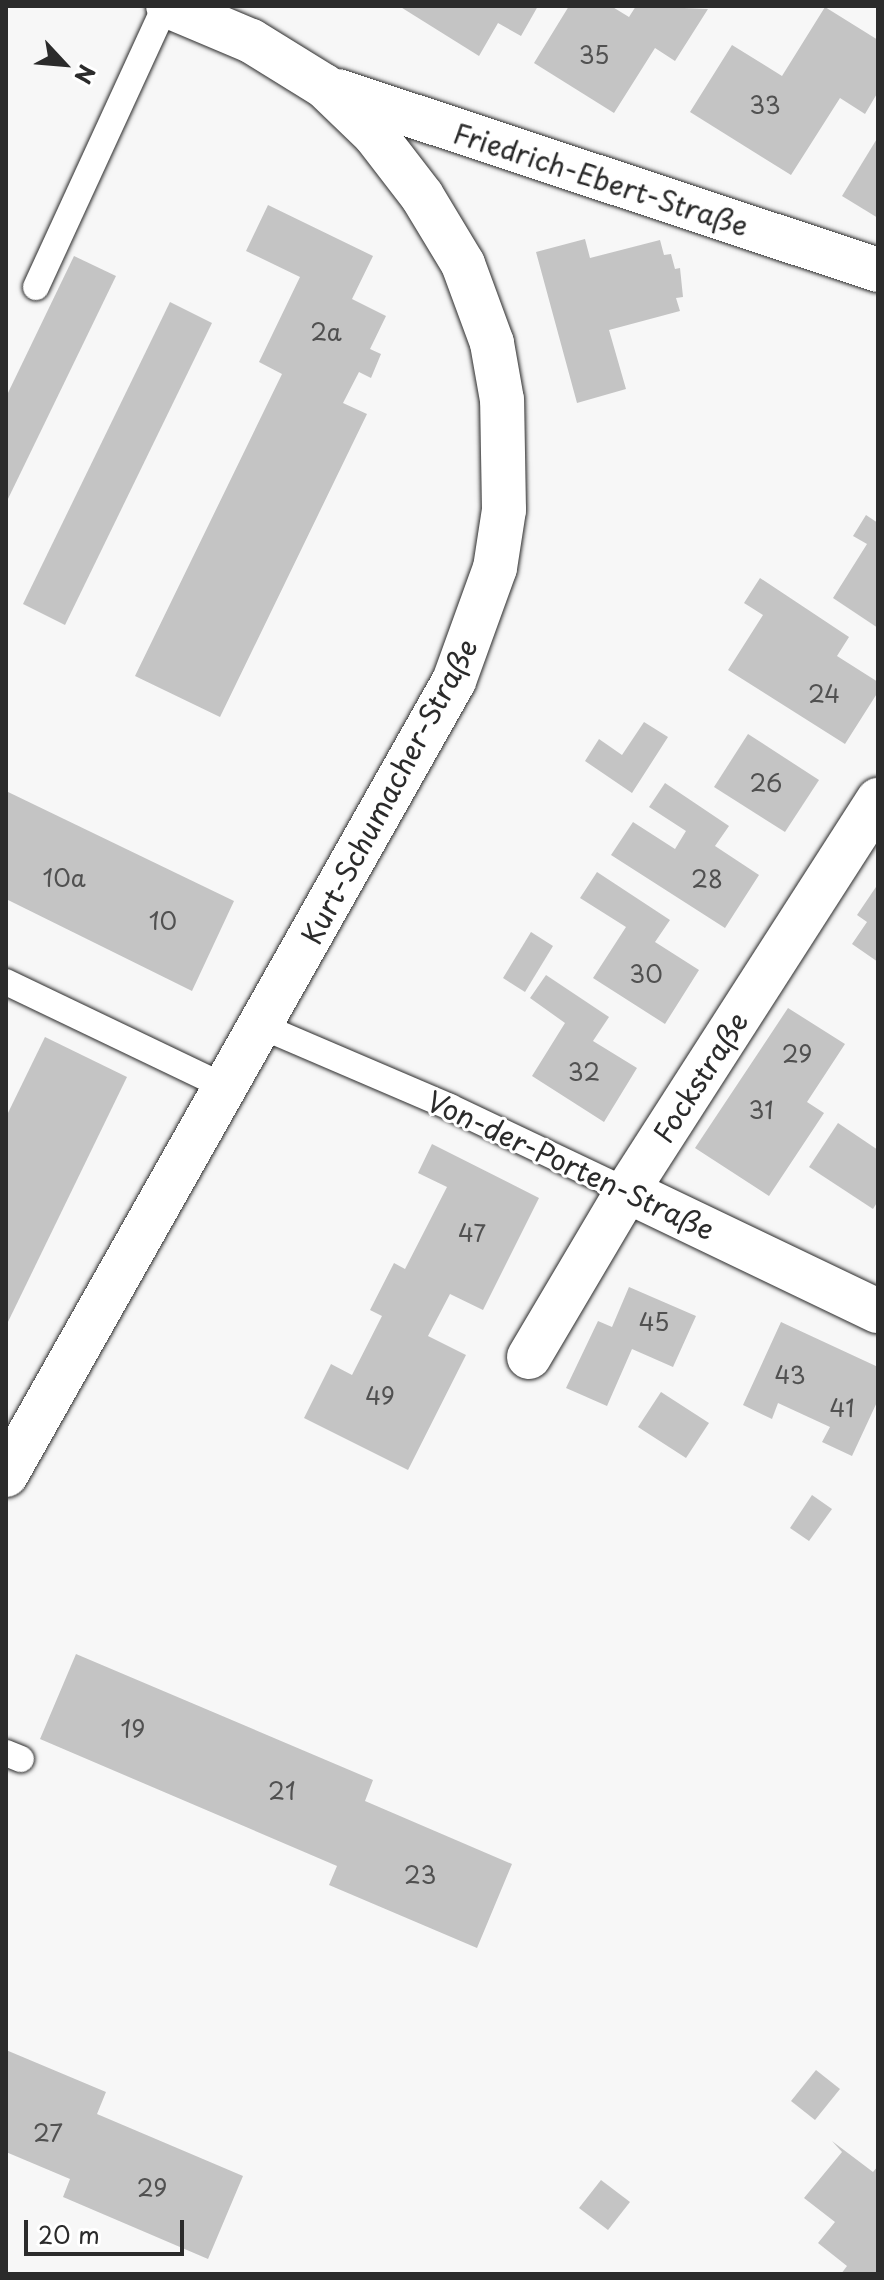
<!DOCTYPE html>
<html>
<head>
<meta charset="utf-8">
<style>
	body { margin:0 }
	#map { position:relative; width:884px; height:2280px; overflow:hidden; background:#f7f7f7; font-family:"Playpen Sans",sans-serif }
	div>[style] { position:absolute }
	.building>* { inset:0; background:#c4c4c4 }
	.roads { filter:drop-shadow(0 0 2px #2b2b2b) drop-shadow(0 0 2px #2b2b2b) }
	.service>* { height:26px; margin:-13px; padding:0 13px; transform-origin:13px; border-radius:13px; background:#fff }
	.minor>* { height:44px; margin:-22px; padding:0 22px; transform-origin:22px; border-radius:22px; background:#fff }
	span { translate:-50% -50%; white-space:nowrap; text-align:center; line-height:1.15; -webkit-text-stroke:6px #fff; paint-order:stroke }
	.number-label { font-size:24px; color:#515151 }
	.number-label span { -webkit-text-stroke-width:0 }
	.street-label { font-size:28px; color:#2b2b2b }
	.frame { position:absolute; inset:0; border:8px solid #2b2b2b; pointer-events:none }
	.north { position:absolute; left:24px; top:24px; width:80px; height:80px; -webkit-text-stroke:6px #fff; paint-order:stroke; rotate:116deg; font-size:22px; font-weight:700; line-height:32px; text-align:center; color:#2b2b2b }
	.north::after { content:''; display:block; margin:auto; width:28px; height:36px; background:#2b2b2b; clip-path:polygon(50% 0,100% 100%,50% 72%,0 100%) }
	.scale { position:absolute; left:24px; top:2220px; width:160px; height:36px; box-sizing:border-box; border:4px solid #2b2b2b; border-top:0; padding-left:10px; font-size:24px; line-height:28px; white-space:nowrap; color:#2b2b2b; -webkit-text-stroke:6px #fff; paint-order:stroke }
</style>
</head>
<body>
<div id="map">
	<div class="building">
		<i style="clip-path:polygon(399px 6px,538px 6px,521px 36px,498px 23px,479px 56px)"></i>
		<i style="clip-path:polygon(569px 6px,611px 6px,629px 17px,636px 6px,708px 9px,675px 61px,655px 48px,614px 113px,534px 63px)"></i>
		<i style="clip-path:polygon(825px 7px,878px 40px,878px 92px,865px 114px,840px 98px,791px 175px,690px 112px,732px 45px,782px 76px)"></i>
		<i style="clip-path:polygon(878px 137px,878px 218px,842px 196px)"></i>
		<i style="clip-path:polygon(268px 205px,373px 256px,352px 299px,386px 316px,370px 349px,381px 354px,371px 378px,359px 372px,343px 403px,367px 414px,220px 717px,135px 676px,282px 374px,259px 362px,300px 277px,246px 251px)"></i>
		<i style="clip-path:polygon(585px 239px,590px 258px,660px 240px,664px 255px,671px 254px,675px 269px,680px 268px,683px 297px,676px 298px,680px 311px,609px 330px,626px 389px,577px 403px,536px 252px)"></i>
		<i style="clip-path:polygon(74px 256px,116px 276px,6px 503px,6px 397px)"></i>
		<i style="clip-path:polygon(170px 302px,212px 323px,65px 625px,23px 604px)"></i>
		<i style="clip-path:polygon(866px 515px,878px 523px,878px 628px,833px 598px,867px 544px,853px 536px)"></i>
		<i style="clip-path:polygon(760px 578px,849px 637px,837px 656px,878px 682px,878px 692px,845px 744px,728px 670px,763px 615px,744px 603px)"></i>
		<i style="clip-path:polygon(644px 722px,668px 737px,632px 793px,585px 761px,599px 739px,622px 755px)"></i>
		<i style="clip-path:polygon(748px 734px,819px 780px,785px 832px,714px 787px)"></i>
		<i style="clip-path:polygon(665px 783px,729px 826px,715px 846px,759px 875px,725px 928px,611px 855px,633px 822px,675px 849px,686px 831px,649px 807px)"></i>
		<i style="clip-path:polygon(6px 791px,234px 901px,192px 991px,6px 899px)"></i>
		<i style="clip-path:polygon(597px 872px,670px 920px,655px 942px,699px 970px,665px 1024px,593px 978px,626px 927px,580px 898px)"></i>
		<i style="clip-path:polygon(878px 884px,878px 962px,852px 944px,867px 922px,857px 915px)"></i>
		<i style="clip-path:polygon(531px 932px,553px 946px,525px 992px,503px 978px)"></i>
		<i style="clip-path:polygon(546px 975px,609px 1017px,593px 1041px,637px 1068px,604px 1122px,532px 1076px,565px 1023px,530px 998px)"></i>
		<i style="clip-path:polygon(788px 1008px,845px 1044px,807px 1102px,824px 1113px,769px 1196px,695px 1148px)"></i>
		<i style="clip-path:polygon(45px 1037px,127px 1077px,6px 1326px,6px 1117px)"></i>
		<i style="clip-path:polygon(838px 1123px,878px 1150px,878px 1201px,873px 1209px,809px 1167px)"></i>
		<i style="clip-path:polygon(432px 1144px,539px 1198px,483px 1310px,450px 1294px,428px 1336px,466px 1355px,408px 1470px,304px 1418px,331px 1364px,352px 1375px,382px 1316px,370px 1310px,394px 1263px,405px 1269px,447px 1187px,418px 1173px)"></i>
		<i style="clip-path:polygon(629px 1287px,696px 1316px,673px 1367px,632px 1349px,607px 1406px,566px 1388px,598px 1321px,612px 1327px)"></i>
		<i style="clip-path:polygon(781px 1322px,878px 1367px,878px 1400px,852px 1456px,822px 1442px,830px 1427px,778px 1403px,772px 1419px,743px 1405px)"></i>
		<i style="clip-path:polygon(661px 1392px,709px 1423px,686px 1458px,638px 1427px)"></i>
		<i style="clip-path:polygon(812px 1495px,832px 1509px,809px 1541px,790px 1528px)"></i>
		<i style="clip-path:polygon(76px 1654px,373px 1780px,365px 1801px,512px 1864px,477px 1948px,329px 1885px,337px 1866px,40px 1739px)"></i>
		<i style="clip-path:polygon(6px 2050px,106px 2092px,97px 2114px,243px 2176px,208px 2259px,63px 2197px,70px 2179px,6px 2152px)"></i>
		<i style="clip-path:polygon(816px 2070px,840px 2089px,815px 2120px,791px 2101px)"></i>
		<i style="clip-path:polygon(832px 2141px,873px 2172px,878px 2166px,876px 2274px,841px 2274px,847px 2266px,818px 2243px,835px 2222px,804px 2198px,842px 2152px)"></i>
		<i style="clip-path:polygon(601px 2180px,630px 2202px,608px 2230px,579px 2208px)"></i>
	</div>
	<div class="roads">
		<div class="service">
			<i style="left:36px;top:287px;width:309px;rotate:-65.3deg"></i>
			<i style="left:6px;top:982px;width:243px;rotate:25.6deg"></i>
			<i style="left:261px;top:1026px;width:206px;rotate:23.2deg"></i>
			<i style="left:450px;top:1107px;width:196px;rotate:25.4deg"></i>
			<i style="left:6px;top:1753px;width:16px;rotate:22deg"></i>
		</div>
		<div class="minor">
			<i style="left:338px;top:91px;width:569px;rotate:18.34deg"></i>
			<i style="left:627px;top:1191px;width:278px;rotate:25.6deg"></i>
			<i style="left:529px;top:1357px;width:193px;rotate:-59.4deg"></i>
			<i style="left:627px;top:1191px;width:465px;rotate:-57.3deg"></i>
			<i style="left:6px;top:1475px;width:912px;rotate:-60.57deg"></i>
			<i style="left:454px;top:681px;width:120px;rotate:-70.1deg"></i>
			<i style="left:495px;top:568px;width:59px;rotate:-81.2deg"></i>
			<i style="left:504px;top:510px;width:110px;rotate:-91deg"></i>
			<i style="left:502px;top:400px;width:58px;rotate:-100deg"></i>
			<i style="left:492px;top:343px;width:84px;rotate:-110.2deg"></i>
			<i style="left:463px;top:264px;width:79px;rotate:-121.1deg"></i>
			<i style="left:422px;top:196px;width:77px;rotate:-127.6deg"></i>
			<i style="left:375px;top:135px;width:71px;rotate:-136.1deg"></i>
			<i style="left:324px;top:86px;width:86px;rotate:-148.3deg"></i>
			<i style="left:251px;top:41px;width:90px;rotate:-157.1deg"></i>
		</div>
	</div>
	<div class="number-label">
		<span style="left:594px;top:55px">35</span>
		<span style="left:765px;top:105px">33</span>
		<span style="left:326px;top:332px">2a</span>
		<span style="left:824px;top:694px">24</span>
		<span style="left:766px;top:783px">26</span>
		<span style="left:64px;top:878px">10a</span>
		<span style="left:707px;top:879px">28</span>
		<span style="left:163px;top:921px">10</span>
		<span style="left:646px;top:974px">30</span>
		<span style="left:797px;top:1054px">29</span>
		<span style="left:584px;top:1072px">32</span>
		<span style="left:761px;top:1110px">31</span>
		<span style="left:472px;top:1233px">47</span>
		<span style="left:654px;top:1322px">45</span>
		<span style="left:790px;top:1375px">43</span>
		<span style="left:380px;top:1396px">49</span>
		<span style="left:842px;top:1408px">41</span>
		<span style="left:133px;top:1729px">19</span>
		<span style="left:282px;top:1791px">21</span>
		<span style="left:420px;top:1875px">23</span>
		<span style="left:48px;top:2133px">27</span>
		<span style="left:152px;top:2188px">29</span>
	</div>
	<div class="street-label">
		<span style="left:601px;top:179px;rotate:18deg">Friedrich-Ebert-Straße</span>
		<span style="left:389px;top:791px;rotate:-62deg">Kurt-Schumacher-Straße</span>
		<span style="left:700px;top:1077px;rotate:-57deg">Fockstraße</span>
		<span style="left:571px;top:1165px;rotate:25deg">Von-der-Porten-Straße</span>
	</div>
	<div class="frame"></div>
	<div class="north">N</div>
	<div class="scale">20 m</div>
</div>
</body>
</html>
